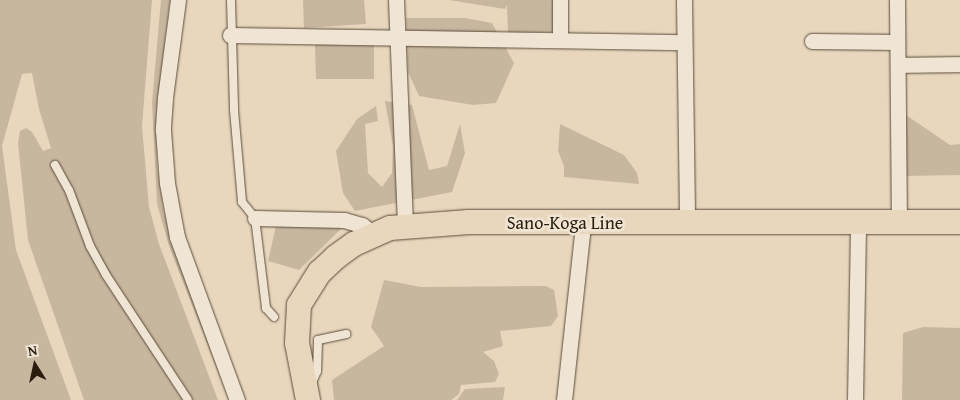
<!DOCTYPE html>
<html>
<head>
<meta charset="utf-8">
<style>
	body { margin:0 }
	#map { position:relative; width:960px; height:400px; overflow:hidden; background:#e8d7bd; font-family:"Gentium Book Plus",serif }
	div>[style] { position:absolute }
	.green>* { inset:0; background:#c8b79f }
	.roads { filter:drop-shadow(0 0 1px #5a4c3a) drop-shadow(0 0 1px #5a4c3a) }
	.lane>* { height:8px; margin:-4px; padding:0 4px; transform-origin:4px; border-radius:4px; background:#f0e5d4 }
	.street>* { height:15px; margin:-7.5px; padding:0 7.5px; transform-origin:7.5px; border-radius:7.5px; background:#f0e5d4 }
	.primary>* { height:24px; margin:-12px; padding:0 12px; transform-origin:12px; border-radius:12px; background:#e8d7bd }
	span { translate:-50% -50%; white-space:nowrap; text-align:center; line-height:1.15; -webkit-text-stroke:5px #f0e5d4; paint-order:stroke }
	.street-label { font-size:18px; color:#2a1d0e }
	.north { position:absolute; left:10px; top:340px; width:50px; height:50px; -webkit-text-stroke:4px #f0e5d4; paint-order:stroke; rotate:350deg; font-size:14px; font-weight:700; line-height:20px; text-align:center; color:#2a1d0e }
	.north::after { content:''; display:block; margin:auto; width:18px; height:22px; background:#2a1d0e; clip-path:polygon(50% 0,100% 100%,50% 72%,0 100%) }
</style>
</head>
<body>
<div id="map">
	<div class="green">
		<i style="clip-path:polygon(0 0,152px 0,142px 126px,149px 207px,159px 244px,218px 400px,84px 400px,28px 240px,18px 143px,20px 131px,26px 128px,32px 132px,43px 151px,51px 148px,39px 109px,32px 73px,22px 74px,2px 146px,16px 250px,71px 400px,0 400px)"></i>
		<i style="clip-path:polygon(161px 0,170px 0,156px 116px,157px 165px,164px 213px,229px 400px,169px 246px,157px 204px,152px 103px)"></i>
		<i style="clip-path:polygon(303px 0,364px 0,366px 24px,304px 28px)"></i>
		<i style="clip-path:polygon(449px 0,554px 0,554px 32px,508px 33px,507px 5px,505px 9px)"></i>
		<i style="clip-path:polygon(406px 18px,465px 18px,492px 23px,514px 63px,496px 103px,473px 105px,419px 96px,408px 72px)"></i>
		<i style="clip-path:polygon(315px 44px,374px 44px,374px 79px,316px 79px)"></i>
		<i style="clip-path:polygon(385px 101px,412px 105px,429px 170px,447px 166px,460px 124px,465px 153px,452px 192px,355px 211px,343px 193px,336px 151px,357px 119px,376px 106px,378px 121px,365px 124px,368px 173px,382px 187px,392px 173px,393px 146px)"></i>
		<i style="clip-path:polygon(903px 113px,950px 145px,960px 144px,960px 175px,905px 176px)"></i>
		<i style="clip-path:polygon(560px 124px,624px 155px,637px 173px,639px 184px,564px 177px,564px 166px,558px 151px)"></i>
		<i style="clip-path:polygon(276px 226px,343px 227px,299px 270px,268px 261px)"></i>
		<i style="clip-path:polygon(384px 280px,421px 287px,546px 286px,554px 290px,558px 316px,551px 326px,500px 331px,503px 346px,483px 352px,494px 361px,499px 374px,495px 382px,461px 385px,459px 394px,451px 400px,334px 400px,332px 380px,384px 346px,371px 327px)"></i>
		<i style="clip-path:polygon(923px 327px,960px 328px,960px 400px,902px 400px,903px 333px)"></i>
		<i style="clip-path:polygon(505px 387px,503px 400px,457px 400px,465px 389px)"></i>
	</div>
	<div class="roads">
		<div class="lane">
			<i style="left:231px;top:0;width:110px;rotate:88.4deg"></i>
			<i style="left:234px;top:110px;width:92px;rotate:85deg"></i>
			<i style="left:242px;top:202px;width:21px;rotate:51deg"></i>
			<i style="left:255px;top:218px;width:91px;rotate:83deg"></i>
			<i style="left:266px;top:308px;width:12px;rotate:48deg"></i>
			<i style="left:55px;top:165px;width:29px;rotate:61deg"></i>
			<i style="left:69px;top:190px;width:60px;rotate:69.4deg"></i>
			<i style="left:90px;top:246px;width:33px;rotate:61deg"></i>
			<i style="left:106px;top:275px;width:149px;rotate:56.7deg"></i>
			<i style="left:311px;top:385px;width:15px;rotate:-67deg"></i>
			<i style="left:317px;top:371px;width:31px;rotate:-88deg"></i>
			<i style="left:318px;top:340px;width:29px;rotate:-12deg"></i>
		</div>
		<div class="street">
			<i style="left:178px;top:0;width:99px;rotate:97.6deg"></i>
			<i style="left:165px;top:98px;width:32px;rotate:94deg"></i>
			<i style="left:163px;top:130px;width:53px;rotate:85.7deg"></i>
			<i style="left:167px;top:183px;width:55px;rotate:79.5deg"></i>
			<i style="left:177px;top:237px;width:174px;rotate:69.8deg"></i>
			<i style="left:396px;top:0;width:225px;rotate:87.7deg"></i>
			<i style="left:684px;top:0;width:224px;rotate:89.2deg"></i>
			<i style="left:897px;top:0;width:223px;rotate:89.5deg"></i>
			<i style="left:230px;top:35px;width:454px;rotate:0.9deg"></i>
			<i style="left:560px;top:40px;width:40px;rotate:-90deg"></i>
			<i style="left:812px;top:41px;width:85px;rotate:0.7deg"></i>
			<i style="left:898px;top:65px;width:62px;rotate:-0.9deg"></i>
			<i style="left:255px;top:218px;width:89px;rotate:1.3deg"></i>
			<i style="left:344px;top:220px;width:19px;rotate:16deg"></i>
			<i style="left:362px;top:225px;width:15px;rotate:37deg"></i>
			<i style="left:564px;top:400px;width:177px;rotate:-83.8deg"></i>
			<i style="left:855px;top:400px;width:177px;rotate:-89deg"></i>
		</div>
		<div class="primary">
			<i style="left:308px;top:400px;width:58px;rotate:-100.9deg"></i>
			<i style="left:297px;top:343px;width:38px;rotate:-87deg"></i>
			<i style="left:299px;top:305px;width:39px;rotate:-58deg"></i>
			<i style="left:320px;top:272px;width:22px;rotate:-43deg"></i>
			<i style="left:336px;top:257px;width:22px;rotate:-36deg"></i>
			<i style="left:354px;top:244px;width:39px;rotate:-24deg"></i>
			<i style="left:390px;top:228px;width:79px;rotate:-4.3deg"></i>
			<i style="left:469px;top:222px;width:491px"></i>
		</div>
	</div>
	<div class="street-label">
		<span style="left:565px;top:223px">Sano-Koga Line</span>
	</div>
	<div class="north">N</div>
</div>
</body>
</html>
